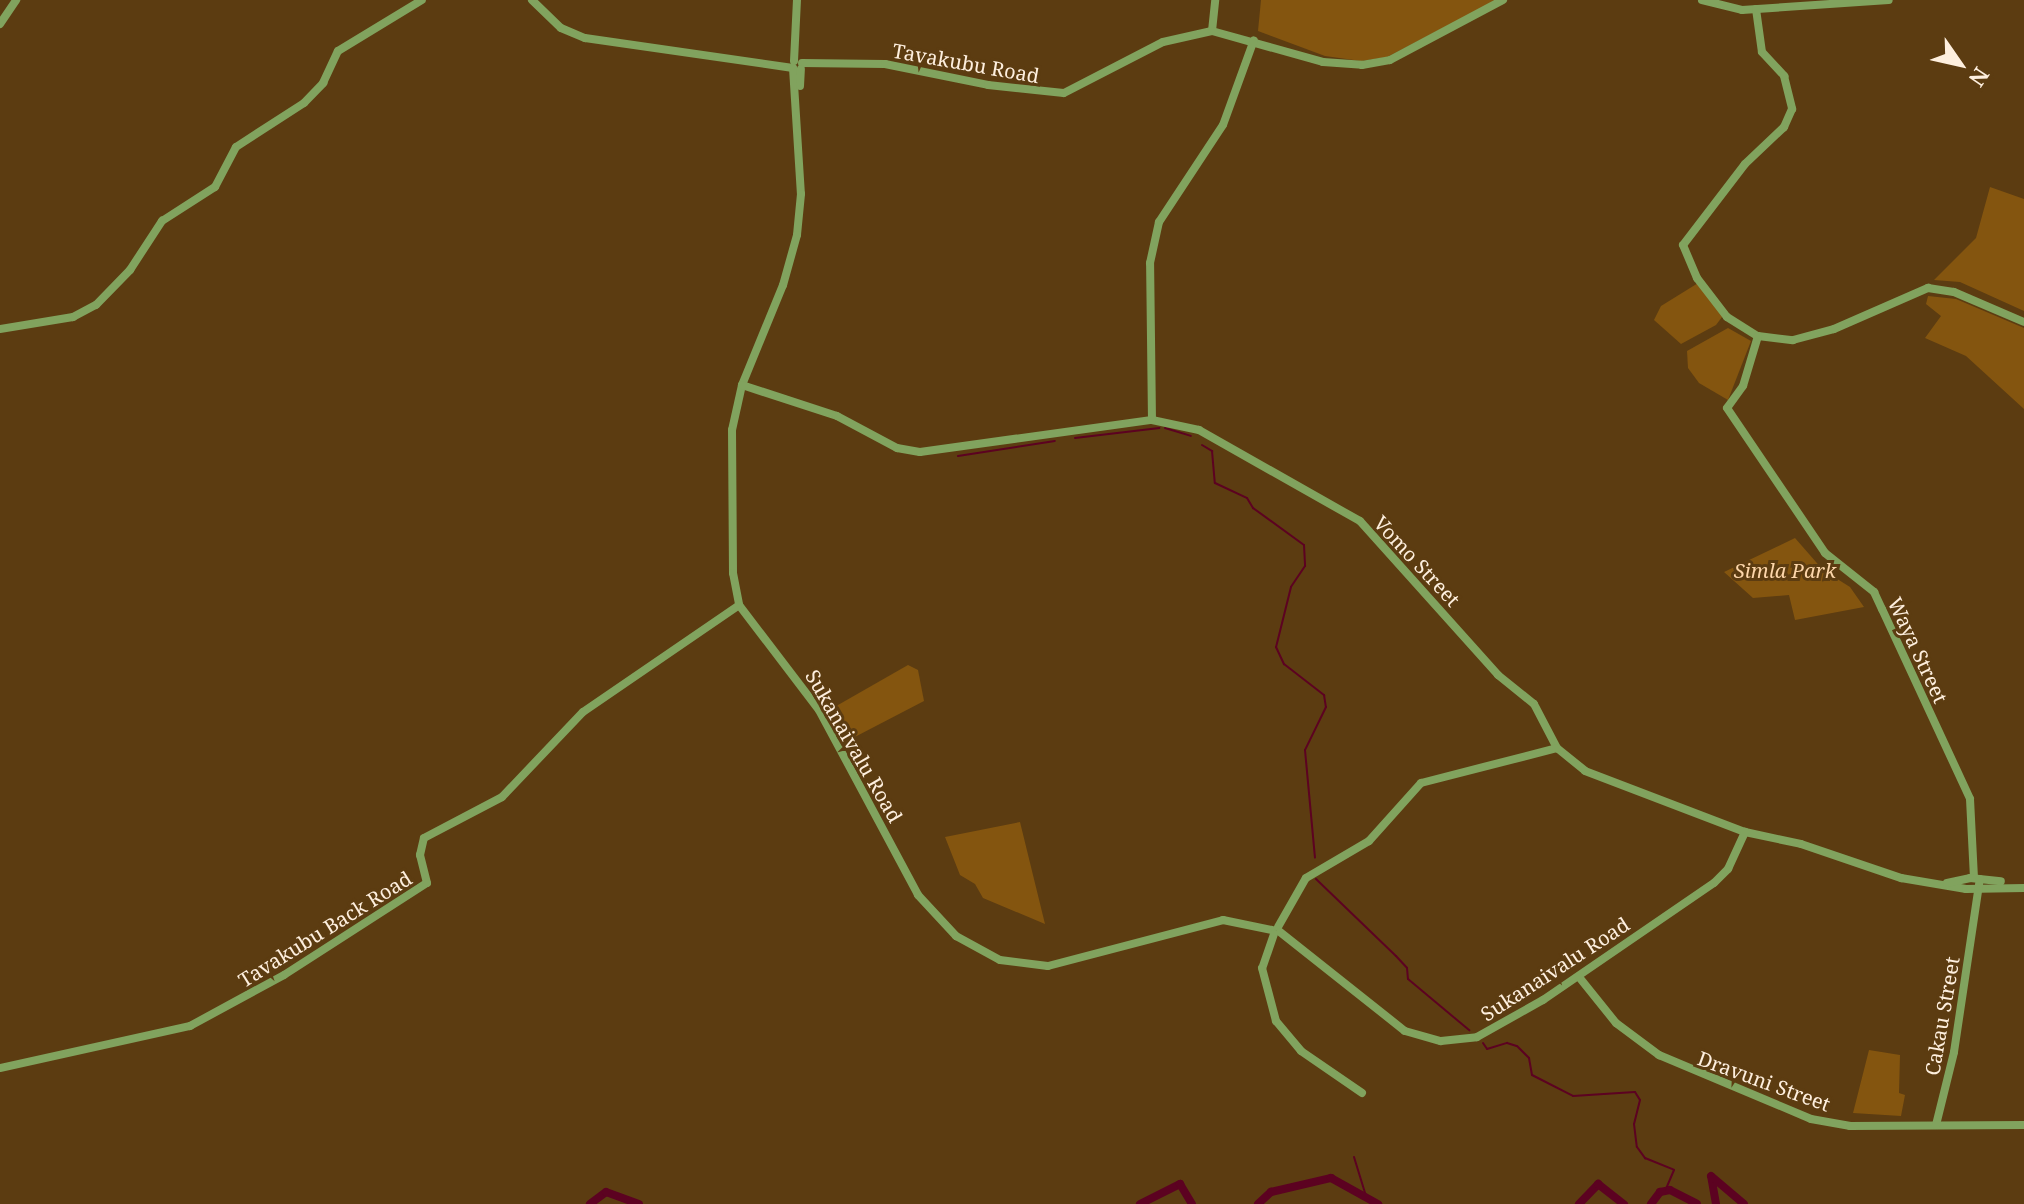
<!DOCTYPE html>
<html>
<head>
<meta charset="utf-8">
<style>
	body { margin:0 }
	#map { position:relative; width:2024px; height:1204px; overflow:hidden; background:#5c3c11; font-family:"Noto Serif",serif }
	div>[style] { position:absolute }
	.green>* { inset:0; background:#84550f }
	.stream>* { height:2px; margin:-1px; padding:0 1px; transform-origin:1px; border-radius:1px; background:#5c0221 }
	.river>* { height:8px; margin:-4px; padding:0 4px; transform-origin:4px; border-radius:4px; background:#5c0221 }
	.secondary>* { height:8px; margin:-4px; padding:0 4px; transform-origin:4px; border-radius:4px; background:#81a35e }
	span { translate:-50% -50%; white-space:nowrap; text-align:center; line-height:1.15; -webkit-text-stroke:6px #5c3c11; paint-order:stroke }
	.street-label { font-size:20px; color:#feefde }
	.park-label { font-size:20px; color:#fdd6aa; font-style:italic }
	.north { position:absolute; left:1920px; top:24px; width:80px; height:80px; -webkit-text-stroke:6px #5c3c11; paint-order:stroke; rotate:124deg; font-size:22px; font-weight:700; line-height:32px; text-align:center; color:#feefde }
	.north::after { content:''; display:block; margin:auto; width:28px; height:36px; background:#feefde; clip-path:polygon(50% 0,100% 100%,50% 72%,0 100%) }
</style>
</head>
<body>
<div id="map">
	<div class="green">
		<i style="clip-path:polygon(1261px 0,1497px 0,1387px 57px,1361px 61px,1325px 56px,1258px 31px)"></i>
		<i style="clip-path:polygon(1990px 187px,2024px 199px,2024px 311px,1960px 282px,1934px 280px,1976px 238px)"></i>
		<i style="clip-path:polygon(1703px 280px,1725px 313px,1716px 325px,1681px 344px,1654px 320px,1661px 306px)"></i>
		<i style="clip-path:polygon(1928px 296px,1956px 299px,2024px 328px,2024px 409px,1966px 356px,1925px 338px,1941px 316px,1926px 304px)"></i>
		<i style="clip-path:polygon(1728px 328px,1751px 341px,1728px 400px,1699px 383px,1688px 368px,1687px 351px)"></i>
		<i style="clip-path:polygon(1795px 538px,1823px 570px,1850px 587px,1864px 607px,1795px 620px,1789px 595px,1753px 598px,1724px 572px)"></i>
		<i style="clip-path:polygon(908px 665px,918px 670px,924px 701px,849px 740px,831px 709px)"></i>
		<i style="clip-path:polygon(1020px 822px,1045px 924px,983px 898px,975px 884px,960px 875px,945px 837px)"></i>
		<i style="clip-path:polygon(1869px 1050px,1900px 1055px,1899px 1093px,1905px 1095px,1901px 1116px,1853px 1113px)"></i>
	</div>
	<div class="stream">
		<i style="left:1165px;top:428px;width:27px;rotate:17deg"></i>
		<i style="left:1075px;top:438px;width:85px;rotate:-6.8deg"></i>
		<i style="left:1202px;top:445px;width:12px;rotate:31deg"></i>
		<i style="left:1212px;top:451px;width:32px;rotate:85deg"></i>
		<i style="left:1215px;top:483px;width:35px;rotate:25deg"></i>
		<i style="left:1247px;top:498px;width:12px;rotate:59deg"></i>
		<i style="left:1253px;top:508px;width:63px;rotate:36deg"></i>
		<i style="left:1304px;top:545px;width:21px;rotate:87deg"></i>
		<i style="left:1305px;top:566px;width:25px;rotate:124deg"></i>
		<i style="left:1291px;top:587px;width:62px;rotate:104deg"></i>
		<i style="left:1276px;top:647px;width:19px;rotate:65deg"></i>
		<i style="left:1284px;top:664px;width:51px;rotate:37.8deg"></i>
		<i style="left:1324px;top:695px;width:12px;rotate:81deg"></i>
		<i style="left:1326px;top:707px;width:48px;rotate:116deg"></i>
		<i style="left:1305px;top:750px;width:108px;rotate:84.7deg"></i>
		<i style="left:958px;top:456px;width:98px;rotate:-8.8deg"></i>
		<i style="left:1316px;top:879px;width:111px;rotate:43.9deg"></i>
		<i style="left:1396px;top:956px;width:16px;rotate:47deg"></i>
		<i style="left:1407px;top:968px;width:11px;rotate:85deg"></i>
		<i style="left:1408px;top:979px;width:80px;rotate:39.9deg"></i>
		<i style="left:1483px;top:1043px;width:7px;rotate:56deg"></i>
		<i style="left:1487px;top:1049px;width:21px;rotate:-17deg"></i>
		<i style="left:1507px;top:1043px;width:10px;rotate:17deg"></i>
		<i style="left:1517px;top:1046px;width:17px;rotate:45deg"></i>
		<i style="left:1529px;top:1058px;width:17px;rotate:80deg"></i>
		<i style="left:1532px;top:1075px;width:46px;rotate:27.1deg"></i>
		<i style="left:1573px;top:1096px;width:62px;rotate:-3.7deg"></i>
		<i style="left:1635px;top:1092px;width:9px;rotate:58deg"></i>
		<i style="left:1640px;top:1100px;width:25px;rotate:104deg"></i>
		<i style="left:1634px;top:1124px;width:23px;rotate:83deg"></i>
		<i style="left:1637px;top:1147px;width:14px;rotate:54deg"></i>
		<i style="left:1645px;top:1158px;width:31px;rotate:22deg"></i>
		<i style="left:1674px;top:1170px;width:23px;rotate:113deg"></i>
		<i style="left:1354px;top:1157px;width:41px;rotate:72.9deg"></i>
	</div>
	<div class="river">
		<i style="left:590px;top:1204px;width:20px;rotate:-37deg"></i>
		<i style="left:606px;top:1192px;width:35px;rotate:20deg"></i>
		<i style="left:1140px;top:1204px;width:45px;rotate:-26.6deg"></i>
		<i style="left:1180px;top:1184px;width:23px;rotate:59deg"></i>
		<i style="left:1258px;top:1204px;width:18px;rotate:-43deg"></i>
		<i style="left:1271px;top:1192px;width:62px;rotate:-13.1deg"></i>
		<i style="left:1331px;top:1178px;width:54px;rotate:29deg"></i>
		<i style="left:1579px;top:1204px;width:28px;rotate:-46deg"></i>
		<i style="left:1598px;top:1184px;width:33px;rotate:38deg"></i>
		<i style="left:1651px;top:1204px;width:15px;rotate:-53deg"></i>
		<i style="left:1660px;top:1192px;width:10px;rotate:-11deg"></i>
		<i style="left:1670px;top:1190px;width:30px;rotate:27deg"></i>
		<i style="left:1716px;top:1204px;width:28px;rotate:-100deg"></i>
		<i style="left:1711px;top:1176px;width:43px;rotate:40.3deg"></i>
	</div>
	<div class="secondary">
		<i style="left:532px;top:0;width:40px;rotate:44deg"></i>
		<i style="left:561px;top:28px;width:26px;rotate:23deg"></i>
		<i style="left:585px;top:38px;width:210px;rotate:8.2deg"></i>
		<i style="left:1702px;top:0;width:41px;rotate:14deg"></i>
		<i style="left:1742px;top:10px;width:147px;rotate:-3.9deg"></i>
		<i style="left:1756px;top:9px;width:43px;rotate:82.1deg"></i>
		<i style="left:1762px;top:52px;width:33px;rotate:47deg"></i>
		<i style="left:1784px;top:76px;width:34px;rotate:76deg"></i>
		<i style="left:1792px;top:109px;width:20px;rotate:114deg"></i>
		<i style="left:1784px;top:127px;width:54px;rotate:136.5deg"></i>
		<i style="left:1745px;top:164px;width:102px;rotate:127.4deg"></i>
		<i style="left:1683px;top:245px;width:36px;rotate:67deg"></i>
		<i style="left:1697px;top:278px;width:49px;rotate:52.4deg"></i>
		<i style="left:1727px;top:317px;width:36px;rotate:32deg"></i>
		<i style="left:1758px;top:336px;width:35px;rotate:7deg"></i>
		<i style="left:1793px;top:340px;width:42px;rotate:-15deg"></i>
		<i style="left:1834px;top:329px;width:103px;rotate:-23.6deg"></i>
		<i style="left:1928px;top:288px;width:26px;rotate:9deg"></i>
		<i style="left:1954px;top:292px;width:76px;rotate:23.2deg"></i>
		<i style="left:0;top:24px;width:29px;rotate:-56deg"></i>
		<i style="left:1212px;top:31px;width:31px;rotate:-84deg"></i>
		<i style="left:794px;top:61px;width:61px;rotate:-87.2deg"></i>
		<i style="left:802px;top:63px;width:83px;rotate:0.7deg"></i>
		<i style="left:885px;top:64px;width:105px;rotate:11.5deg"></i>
		<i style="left:988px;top:85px;width:76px;rotate:6deg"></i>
		<i style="left:1064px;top:93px;width:111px;rotate:-27.3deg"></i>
		<i style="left:1163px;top:42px;width:50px;rotate:-12.7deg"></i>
		<i style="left:1212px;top:31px;width:115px;rotate:15.6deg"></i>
		<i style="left:1323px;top:62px;width:39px;rotate:4deg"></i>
		<i style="left:1362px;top:65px;width:28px;rotate:-10deg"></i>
		<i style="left:1390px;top:60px;width:128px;rotate:-28deg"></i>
		<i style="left:793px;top:68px;width:126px;rotate:86.4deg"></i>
		<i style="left:801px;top:194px;width:41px;rotate:95.6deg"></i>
		<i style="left:797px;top:235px;width:52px;rotate:105.6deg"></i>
		<i style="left:783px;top:285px;width:108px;rotate:112.3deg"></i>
		<i style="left:742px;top:385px;width:46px;rotate:102.5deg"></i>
		<i style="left:732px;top:430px;width:143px;rotate:89.6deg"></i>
		<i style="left:733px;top:573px;width:33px;rotate:79deg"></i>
		<i style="left:739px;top:605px;width:132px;rotate:52.7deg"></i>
		<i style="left:819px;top:710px;width:210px;rotate:61.8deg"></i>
		<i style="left:918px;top:895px;width:56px;rotate:47.2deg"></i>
		<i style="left:956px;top:936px;width:50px;rotate:28.6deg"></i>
		<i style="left:1000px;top:960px;width:48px;rotate:7.1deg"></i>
		<i style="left:1048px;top:966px;width:181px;rotate:-14.7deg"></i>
		<i style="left:1223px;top:920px;width:50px;rotate:11.5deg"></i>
		<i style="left:800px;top:86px;width:17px;rotate:-87deg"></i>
		<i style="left:0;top:329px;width:74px;rotate:-9.3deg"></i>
		<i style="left:73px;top:317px;width:26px;rotate:-28deg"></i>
		<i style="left:96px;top:305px;width:49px;rotate:-45.8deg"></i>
		<i style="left:130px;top:270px;width:59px;rotate:-56.9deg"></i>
		<i style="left:162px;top:221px;width:63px;rotate:-32.7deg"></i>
		<i style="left:215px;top:187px;width:45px;rotate:-62.3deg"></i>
		<i style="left:236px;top:147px;width:81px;rotate:-32.9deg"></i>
		<i style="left:304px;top:103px;width:28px;rotate:-46deg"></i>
		<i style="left:323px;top:83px;width:35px;rotate:-65deg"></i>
		<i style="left:338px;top:51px;width:98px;rotate:-31.3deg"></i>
		<i style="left:1758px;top:336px;width:52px;rotate:106.7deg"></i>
		<i style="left:1743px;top:386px;width:27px;rotate:126deg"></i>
		<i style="left:1727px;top:408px;width:175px;rotate:55.9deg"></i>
		<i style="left:1825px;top:553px;width:63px;rotate:38.5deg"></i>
		<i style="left:1874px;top:592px;width:19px;rotate:65deg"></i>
		<i style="left:1882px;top:609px;width:209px;rotate:65.1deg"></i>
		<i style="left:1970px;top:799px;width:79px;rotate:87.1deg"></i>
		<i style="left:742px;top:385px;width:100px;rotate:18.1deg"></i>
		<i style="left:837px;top:416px;width:68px;rotate:28.1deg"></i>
		<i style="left:897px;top:448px;width:23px;rotate:10deg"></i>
		<i style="left:920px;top:452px;width:234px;rotate:-7.9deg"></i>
		<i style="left:1152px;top:420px;width:48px;rotate:12deg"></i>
		<i style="left:1199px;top:430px;width:185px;rotate:29.5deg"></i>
		<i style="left:1360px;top:521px;width:207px;rotate:48.1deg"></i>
		<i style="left:1498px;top:675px;width:46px;rotate:38.9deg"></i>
		<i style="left:1534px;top:704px;width:50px;rotate:62.4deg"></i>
		<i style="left:1557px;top:748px;width:36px;rotate:39deg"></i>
		<i style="left:1585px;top:771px;width:171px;rotate:20.9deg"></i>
		<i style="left:1745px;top:832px;width:57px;rotate:12.1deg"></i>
		<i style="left:1801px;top:844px;width:106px;rotate:18.8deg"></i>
		<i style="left:1901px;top:878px;width:66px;rotate:9.6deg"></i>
		<i style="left:1966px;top:889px;width:58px;rotate:-1deg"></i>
		<i style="left:1152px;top:420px;width:157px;rotate:-90.7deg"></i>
		<i style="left:1150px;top:263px;width:42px;rotate:-77.6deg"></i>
		<i style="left:1159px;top:222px;width:116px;rotate:-56.6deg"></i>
		<i style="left:1223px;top:125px;width:90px;rotate:-70deg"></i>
		<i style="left:1947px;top:883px;width:24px;rotate:-12deg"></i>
		<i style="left:1970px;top:878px;width:31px;rotate:6deg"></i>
		<i style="left:1278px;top:927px;width:56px;rotate:-60.3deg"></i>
		<i style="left:1306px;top:878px;width:73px;rotate:-30.4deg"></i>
		<i style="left:1369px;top:841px;width:78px;rotate:-48.1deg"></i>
		<i style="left:1421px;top:783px;width:140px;rotate:-14.4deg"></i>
		<i style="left:1280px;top:932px;width:159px;rotate:38.4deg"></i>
		<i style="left:1405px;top:1031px;width:37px;rotate:16deg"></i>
		<i style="left:1441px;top:1041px;width:36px;rotate:-6deg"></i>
		<i style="left:1477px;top:1037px;width:76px;rotate:-29.3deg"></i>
		<i style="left:1543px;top:1000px;width:207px;rotate:-34.4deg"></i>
		<i style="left:1714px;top:883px;width:20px;rotate:-45deg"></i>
		<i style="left:1728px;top:869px;width:41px;rotate:-65.3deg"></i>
		<i style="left:1274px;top:934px;width:36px;rotate:109deg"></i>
		<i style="left:1262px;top:968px;width:55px;rotate:75.2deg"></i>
		<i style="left:1276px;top:1021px;width:39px;rotate:50deg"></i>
		<i style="left:1301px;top:1051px;width:74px;rotate:34.5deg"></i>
		<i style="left:1579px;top:977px;width:59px;rotate:51.2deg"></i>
		<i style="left:1616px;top:1023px;width:54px;rotate:36.7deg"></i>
		<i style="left:1659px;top:1055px;width:165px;rotate:22.8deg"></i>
		<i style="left:1811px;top:1119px;width:40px;rotate:10deg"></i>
		<i style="left:1850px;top:1126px;width:174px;rotate:-0.3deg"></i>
		<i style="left:0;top:1068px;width:195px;rotate:-12.5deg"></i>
		<i style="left:190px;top:1026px;width:107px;rotate:-28.5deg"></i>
		<i style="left:284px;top:975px;width:170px;rotate:-32.8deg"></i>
		<i style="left:427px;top:883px;width:29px;rotate:-104deg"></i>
		<i style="left:420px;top:855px;width:17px;rotate:-77deg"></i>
		<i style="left:424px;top:838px;width:88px;rotate:-27.7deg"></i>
		<i style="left:502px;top:797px;width:117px;rotate:-46.4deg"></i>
		<i style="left:583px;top:712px;width:189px;rotate:-34.4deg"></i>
		<i style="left:1936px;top:1125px;width:75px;rotate:-76.1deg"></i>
		<i style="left:1954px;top:1052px;width:175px;rotate:-81.5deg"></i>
	</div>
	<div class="street-label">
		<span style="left:966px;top:63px;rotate:10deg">Tavakubu Road</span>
		<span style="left:1417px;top:561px;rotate:47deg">Vomo Street</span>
		<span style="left:1918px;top:650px;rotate:65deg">Waya Street</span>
		<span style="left:854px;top:746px;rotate:60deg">Sukanaivalu Road</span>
		<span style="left:325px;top:929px;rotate:-32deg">Tavakubu Back Road</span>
		<span style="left:1555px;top:969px;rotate:-33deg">Sukanaivalu Road</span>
		<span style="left:1942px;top:1016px;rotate:-80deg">Cakau Street</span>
		<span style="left:1764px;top:1081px;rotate:20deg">Dravuni Street</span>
	</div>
	<div class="park-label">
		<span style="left:1785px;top:570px">Simla Park</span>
	</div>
	<div class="north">N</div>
</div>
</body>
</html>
